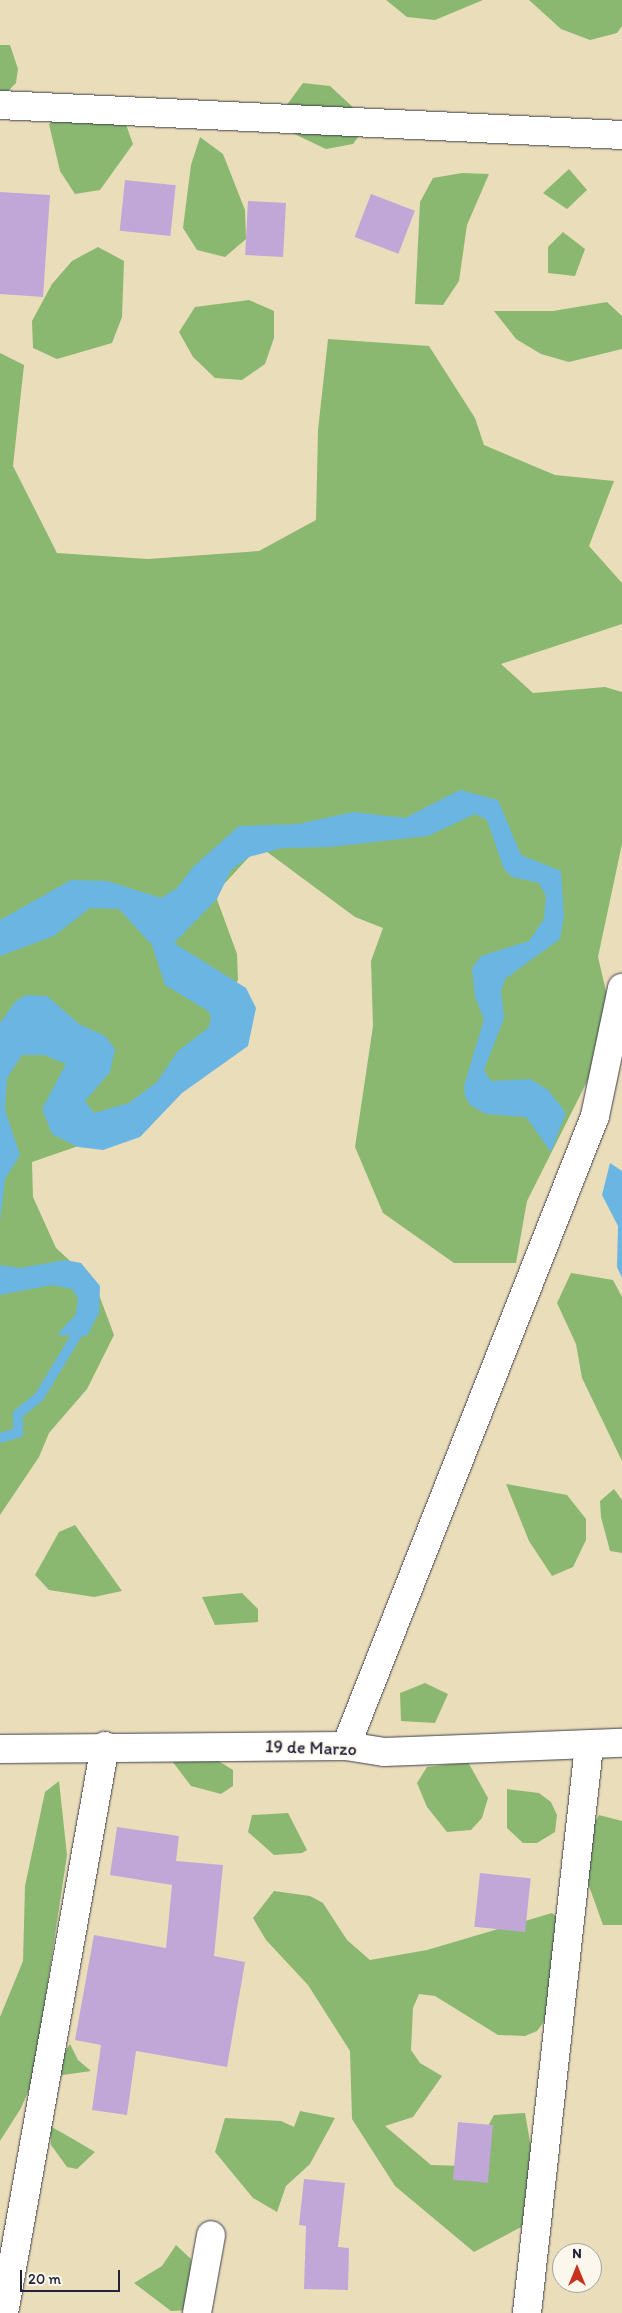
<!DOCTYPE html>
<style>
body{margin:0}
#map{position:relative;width:622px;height:2313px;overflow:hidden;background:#eadeba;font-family:Itim,sans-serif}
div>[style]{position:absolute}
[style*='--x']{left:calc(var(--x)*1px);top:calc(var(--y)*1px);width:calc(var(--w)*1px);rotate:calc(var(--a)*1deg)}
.forest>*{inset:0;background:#8ab871}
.water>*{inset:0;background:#6bb5e3}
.stream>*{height:10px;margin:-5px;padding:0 5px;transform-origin:5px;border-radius:5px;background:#6bb5e3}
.building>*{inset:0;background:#c0a7d8;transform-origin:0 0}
.roads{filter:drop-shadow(0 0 1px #403e4e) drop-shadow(0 0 1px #403e4e)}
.street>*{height:28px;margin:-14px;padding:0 14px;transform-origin:14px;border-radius:14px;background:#fff}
span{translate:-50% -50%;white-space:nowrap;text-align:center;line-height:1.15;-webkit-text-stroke:4px #fbf7ec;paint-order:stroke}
.street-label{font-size:18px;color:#22223b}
.north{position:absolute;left:552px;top:2243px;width:50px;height:50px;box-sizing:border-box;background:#fbf7ec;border:1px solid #a4a2a5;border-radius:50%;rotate:0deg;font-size:14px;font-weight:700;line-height:20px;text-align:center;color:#22223b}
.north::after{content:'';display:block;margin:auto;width:18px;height:22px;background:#c8321e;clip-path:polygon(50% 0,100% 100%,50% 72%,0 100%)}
.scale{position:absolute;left:20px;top:2270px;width:100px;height:22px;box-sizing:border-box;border:2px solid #22223b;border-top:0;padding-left:6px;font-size:15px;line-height:18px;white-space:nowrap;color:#22223b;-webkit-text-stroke:4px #fbf7ec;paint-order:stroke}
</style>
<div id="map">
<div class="forest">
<i style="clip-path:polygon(386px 0,483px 0,435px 20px,407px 17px)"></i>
<i style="clip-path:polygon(529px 0,622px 0,622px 26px,617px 33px,590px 40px,561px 29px)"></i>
<i style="clip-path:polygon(0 45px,10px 45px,18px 69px,16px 83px,0 99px)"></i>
<i style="clip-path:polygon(303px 83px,330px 86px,369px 122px,353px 144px,326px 149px,290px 132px,286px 106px)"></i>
<i style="clip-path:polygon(72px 107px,124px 119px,133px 144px,100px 190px,75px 194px,60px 171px,49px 124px)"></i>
<i style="clip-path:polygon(200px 137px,223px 154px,245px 210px,246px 239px,225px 257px,197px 250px,183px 228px,191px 165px)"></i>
<i style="clip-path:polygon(569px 169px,587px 190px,567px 209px,543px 193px)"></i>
<i style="clip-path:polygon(462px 173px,489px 174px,467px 225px,459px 281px,443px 305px,415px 304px,420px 202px,433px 178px)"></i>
<i style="clip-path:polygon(563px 232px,585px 249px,575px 276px,548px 273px,548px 247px)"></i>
<i style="clip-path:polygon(98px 247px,124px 261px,122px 317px,112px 343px,57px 359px,33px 348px,32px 321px,52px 284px,72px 261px)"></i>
<i style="clip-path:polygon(249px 300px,274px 311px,274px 338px,265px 364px,242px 380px,215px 378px,193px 357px,179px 332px,195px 307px)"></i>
<i style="clip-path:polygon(607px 302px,622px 316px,622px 349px,569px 362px,541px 354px,516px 339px,494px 311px,553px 311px)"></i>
<i style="clip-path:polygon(328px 339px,429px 346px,475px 418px,484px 445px,555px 475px,614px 481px,589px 546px,622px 583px,622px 624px,501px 664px,533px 693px,605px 687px,622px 692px,622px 844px,598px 957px,610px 1008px,610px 1036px,527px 1201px,516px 1263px,454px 1263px,383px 1213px,355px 1147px,373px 1026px,371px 961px,383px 928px,355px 917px,259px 846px,215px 894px,237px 954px,238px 980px,168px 1103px,87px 1143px,32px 1162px,33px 1197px,56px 1248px,95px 1284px,114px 1335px,87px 1389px,49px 1433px,39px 1457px,0 1515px,0 353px,24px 365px,13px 466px,57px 553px,148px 559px,259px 551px,316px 520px,318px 430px)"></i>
<i style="clip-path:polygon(571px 1273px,613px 1280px,622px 1297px,622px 1461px,582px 1378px,576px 1344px,557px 1303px)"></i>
<i style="clip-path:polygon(506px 1484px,567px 1495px,586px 1519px,586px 1540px,573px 1567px,552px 1576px,529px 1541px)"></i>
<i style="clip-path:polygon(614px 1489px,622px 1500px,622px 1553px,610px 1551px,601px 1517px,600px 1501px)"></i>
<i style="clip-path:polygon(75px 1525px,122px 1591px,94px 1597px,49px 1590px,35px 1575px,59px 1532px)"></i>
<i style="clip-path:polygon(242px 1593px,258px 1609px,258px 1622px,215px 1625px,202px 1597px)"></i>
<i style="clip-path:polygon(425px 1683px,448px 1694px,435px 1723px,401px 1721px,400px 1693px)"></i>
<i style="clip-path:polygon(192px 1745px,233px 1770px,233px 1786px,221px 1794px,191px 1786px,172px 1761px)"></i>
<i style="clip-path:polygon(468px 1762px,488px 1798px,482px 1818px,471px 1830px,447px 1832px,427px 1807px,417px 1783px,427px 1767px)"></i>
<i style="clip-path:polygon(59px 1781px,67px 1855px,40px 2035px,43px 2058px,21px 2108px,0 2141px,0 2017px,23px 1961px,25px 1886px,45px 1792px)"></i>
<i style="clip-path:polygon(507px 1789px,539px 1793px,551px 1802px,557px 1815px,555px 1832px,537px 1843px,523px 1843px,507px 1828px)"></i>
<i style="clip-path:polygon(288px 1813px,307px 1850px,302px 1853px,274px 1855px,248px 1832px,252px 1815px)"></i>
<i style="clip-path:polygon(599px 1815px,622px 1821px,622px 1925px,603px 1925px,589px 1886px,583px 1842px)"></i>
<i style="clip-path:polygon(274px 1891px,310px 1896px,323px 1903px,347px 1940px,370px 1960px,427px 1950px,552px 1913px,559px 1919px,546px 2019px,537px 2031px,525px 2036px,498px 2035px,435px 1996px,419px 1994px,413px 2008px,411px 2050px,420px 2063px,442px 2076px,413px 2117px,385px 2126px,431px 2165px,466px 2166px,494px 2115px,525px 2113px,541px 2205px,538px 2218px,474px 2252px,395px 2186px,352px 2119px,350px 2051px,308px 1985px,266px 1940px,253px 1918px)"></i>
<i style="clip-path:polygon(70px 2044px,78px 2060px,91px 2071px,49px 2077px)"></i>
<i style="clip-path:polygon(300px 2111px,335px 2118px,310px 2164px,286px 2186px,277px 2212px,253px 2198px,215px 2152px,225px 2118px,281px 2121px,294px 2127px)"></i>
<i style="clip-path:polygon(50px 2126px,73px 2139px,95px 2152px,77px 2169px,67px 2167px,51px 2145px)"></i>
<i style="clip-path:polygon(176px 2245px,191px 2259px,189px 2310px,171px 2311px,134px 2283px,162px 2266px)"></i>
</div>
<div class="water">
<i style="clip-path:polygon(460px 790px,498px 800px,521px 855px,561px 871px,564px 916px,560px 939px,505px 979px,501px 991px,504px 1018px,484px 1070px,491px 1081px,530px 1079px,548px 1090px,566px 1113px,551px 1152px,526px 1117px,486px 1114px,470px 1105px,465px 1096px,464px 1086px,484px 1019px,475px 997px,472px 968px,481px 956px,529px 941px,544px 919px,546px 896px,539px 883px,512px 877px,504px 869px,487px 820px,475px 814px,428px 836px,329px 847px,282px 848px,249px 857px,231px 870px,217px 899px,174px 943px,246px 988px,256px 1008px,248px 1046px,182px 1093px,140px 1137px,103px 1150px,78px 1147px,52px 1134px,42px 1109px,66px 1064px,44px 1055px,22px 1055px,7px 1078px,5px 1110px,20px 1155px,5px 1179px,0 1222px,0 1023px,16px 1001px,26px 995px,47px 996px,79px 1024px,105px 1036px,115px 1049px,110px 1072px,85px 1101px,94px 1113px,129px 1103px,157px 1082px,177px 1052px,209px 1027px,211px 1017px,208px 1011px,165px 985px,152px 945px,119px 909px,90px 908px,54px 936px,0 956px,0 920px,71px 880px,107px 881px,161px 898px,177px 888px,193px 867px,239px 826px,298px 824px,353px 812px,405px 818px)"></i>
<i style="clip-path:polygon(610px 1163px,622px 1171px,622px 1278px,617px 1267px,618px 1226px,602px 1195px)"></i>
<i style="clip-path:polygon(65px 1260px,81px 1263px,100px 1286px,99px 1313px,87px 1336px,57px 1335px,76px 1314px,78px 1299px,72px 1289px,52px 1285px,0 1295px,0 1265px,20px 1268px)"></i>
</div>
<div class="stream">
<i style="--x:0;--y:1438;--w:19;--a:-16"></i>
<i style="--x:18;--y:1433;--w:19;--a:-90"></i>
<i style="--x:18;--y:1414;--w:27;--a:-39"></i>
<i style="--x:39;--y:1397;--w:87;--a:-58.7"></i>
</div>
<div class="building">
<i style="left:125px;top:180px;width:51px;height:51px;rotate:6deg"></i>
<i style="clip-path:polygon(0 192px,50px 195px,43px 297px,0 294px)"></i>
<i style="left:371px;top:194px;width:47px;height:46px;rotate:21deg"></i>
<i style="left:248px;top:201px;width:38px;height:54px;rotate:3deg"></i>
<i style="clip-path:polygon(117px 1827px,179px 1836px,176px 1861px,223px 1865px,214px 1956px,245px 1962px,227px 2067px,136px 2051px,127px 2115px,92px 2110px,101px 2045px,75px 2040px,94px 1935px,166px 1948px,172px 1885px,110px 1875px)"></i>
<i style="left:480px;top:1873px;width:51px;height:54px;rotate:6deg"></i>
<i style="left:458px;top:2122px;width:35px;height:58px;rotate:5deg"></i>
<i style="clip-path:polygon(304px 2179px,345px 2183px,338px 2247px,349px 2248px,348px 2290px,304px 2289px,306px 2226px,299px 2225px)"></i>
</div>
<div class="roads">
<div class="street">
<i style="--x:0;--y:105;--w:623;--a:2.76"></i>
<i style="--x:346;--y:1746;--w:677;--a:-68.43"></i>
<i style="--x:595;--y:1116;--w:131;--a:-78.1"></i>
<i style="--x:0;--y:1749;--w:346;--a:-0.5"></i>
<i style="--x:346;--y:1746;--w:38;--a:9"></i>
<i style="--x:384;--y:1752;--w:238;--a:-2.2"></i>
<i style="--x:4;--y:2313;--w:576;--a:-79.9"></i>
<i style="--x:197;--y:2313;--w:79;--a:-79.8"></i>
<i style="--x:527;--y:2313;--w:570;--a:-83.76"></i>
</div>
</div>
<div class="street-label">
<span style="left:311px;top:1748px;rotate:2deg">19 de Marzo</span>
</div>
<div class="north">N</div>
<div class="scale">20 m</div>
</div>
